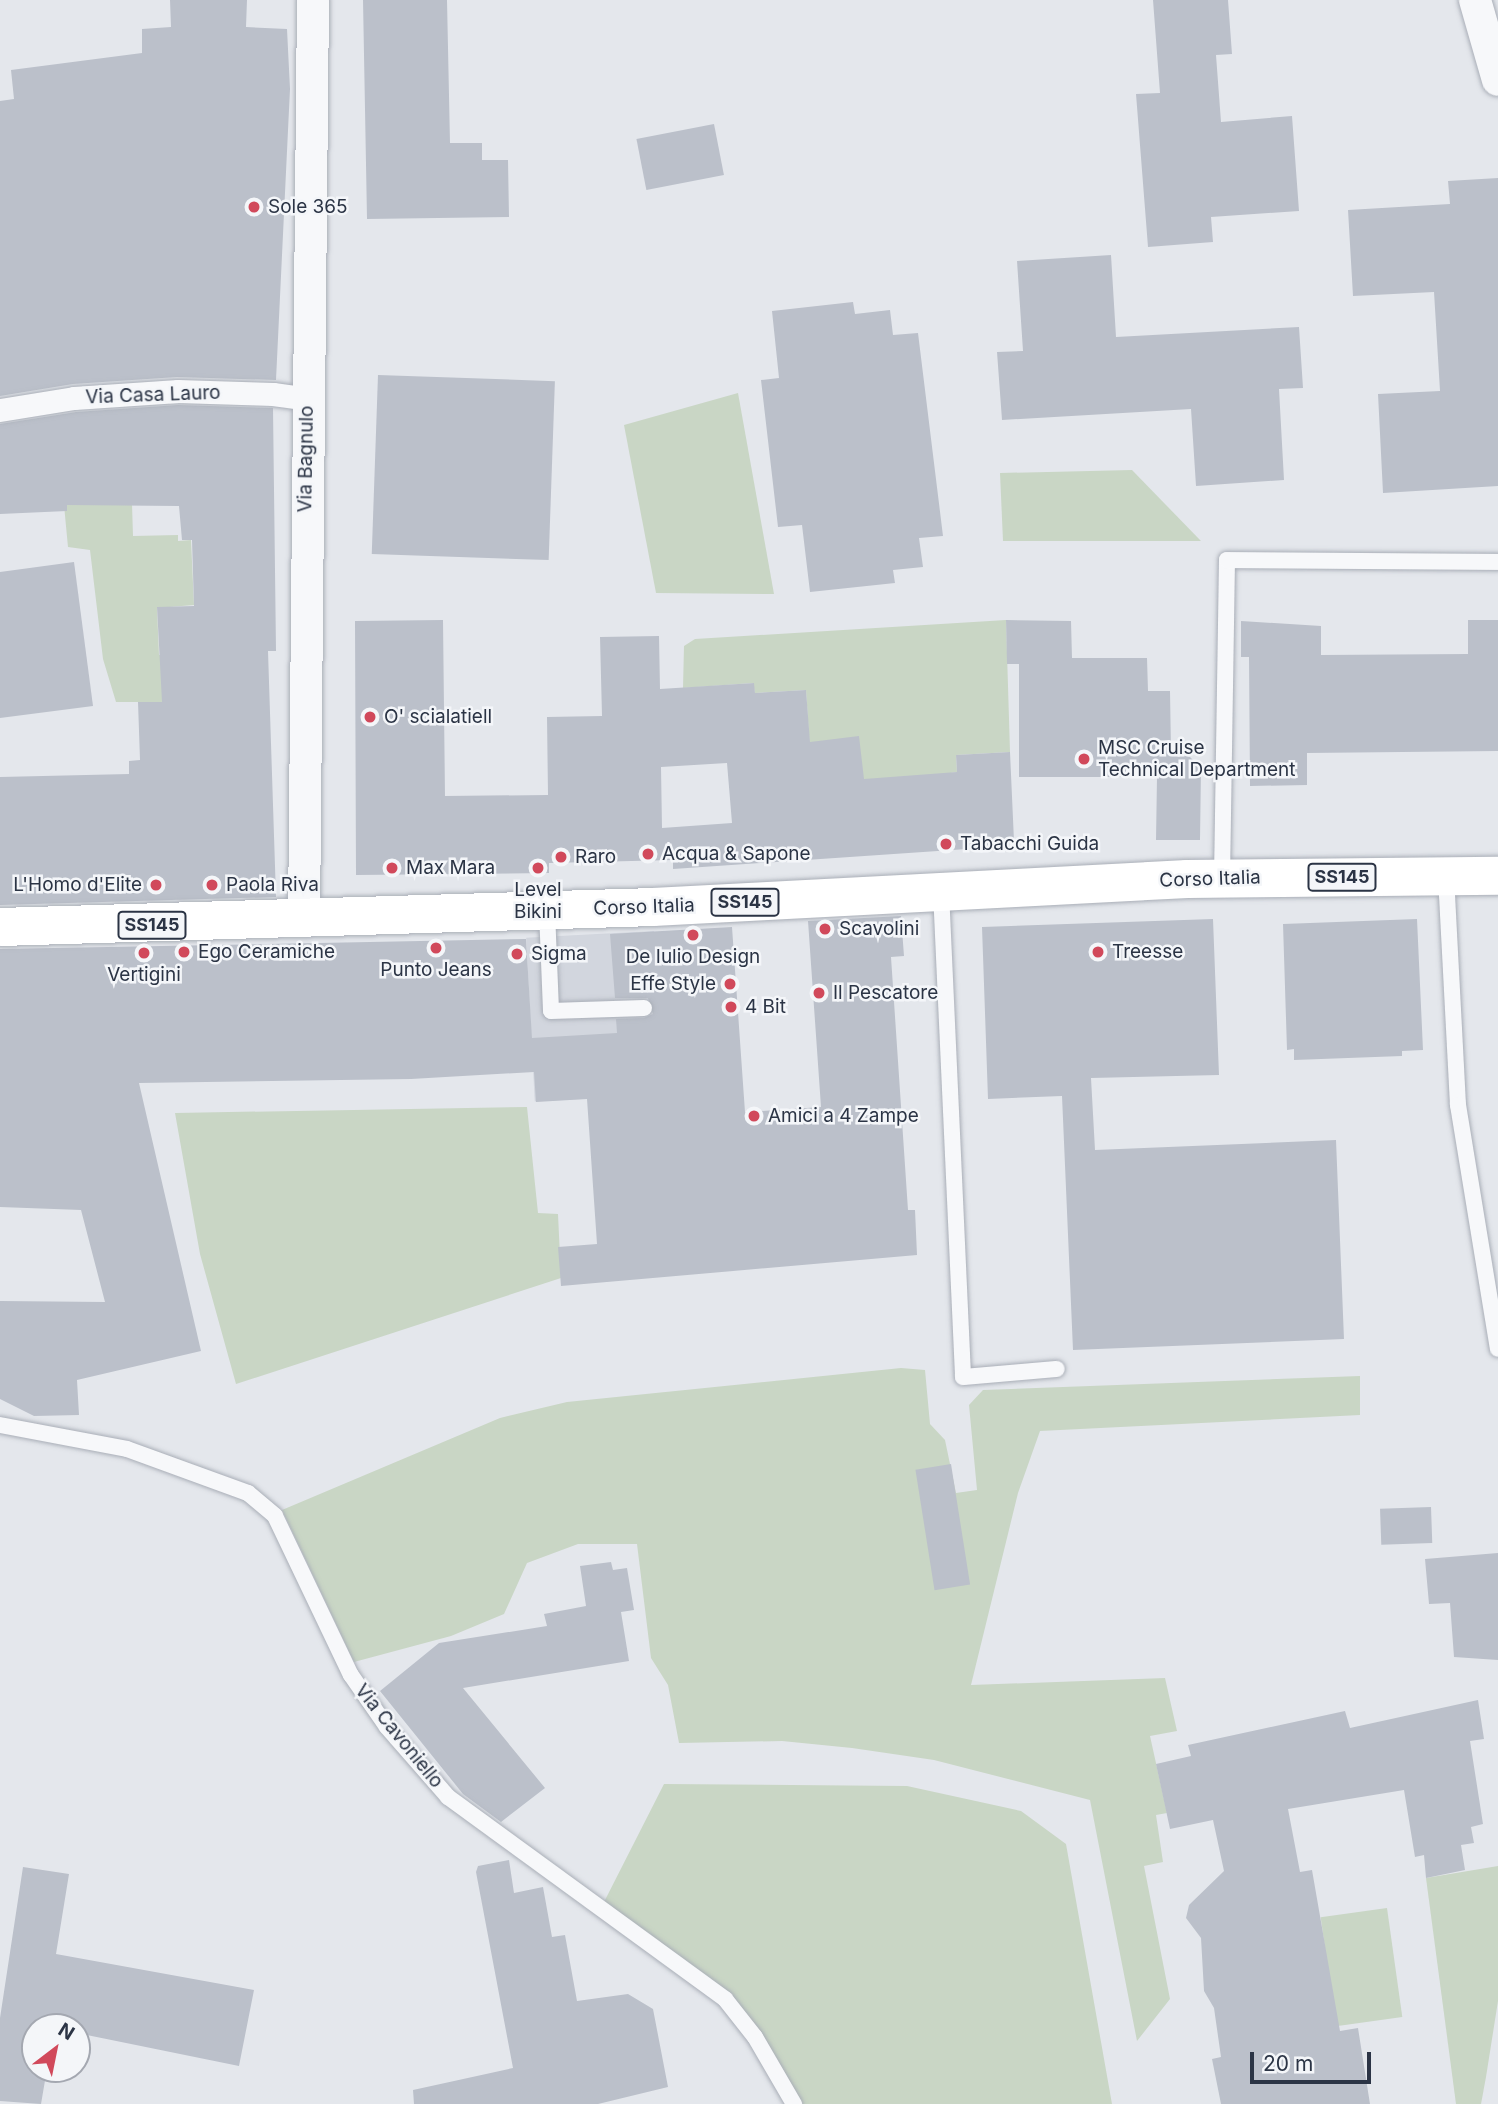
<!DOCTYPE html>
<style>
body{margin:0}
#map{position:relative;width:1498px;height:2104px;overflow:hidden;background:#e4e7ec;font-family:Inter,sans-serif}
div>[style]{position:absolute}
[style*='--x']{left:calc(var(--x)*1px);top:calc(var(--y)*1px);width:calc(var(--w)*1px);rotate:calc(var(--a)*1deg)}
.built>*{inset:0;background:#d2d6de;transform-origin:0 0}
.green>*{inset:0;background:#c9d6c5;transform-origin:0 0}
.building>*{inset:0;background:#bbc0ca;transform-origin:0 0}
.roads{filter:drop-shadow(0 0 2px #a9aeb7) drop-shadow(0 0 2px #a9aeb7)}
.service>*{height:16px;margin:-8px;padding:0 8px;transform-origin:8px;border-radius:8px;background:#f7f8fa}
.pedestrian>*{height:23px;margin:-11.5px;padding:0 11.5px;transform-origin:11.5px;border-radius:11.5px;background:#f7f8fa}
.minor>*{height:32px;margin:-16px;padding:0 16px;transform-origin:16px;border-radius:16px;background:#f7f8fa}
.primary>*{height:38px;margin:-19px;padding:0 19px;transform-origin:19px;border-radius:19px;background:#fff}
.dots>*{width:19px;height:19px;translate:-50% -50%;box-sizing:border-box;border:4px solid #f4f6f9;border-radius:50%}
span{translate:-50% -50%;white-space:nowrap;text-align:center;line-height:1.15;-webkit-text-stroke:5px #f4f6f9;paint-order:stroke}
.shield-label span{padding:2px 5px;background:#f4f6f9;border:2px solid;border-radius:5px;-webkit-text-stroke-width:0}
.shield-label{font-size:18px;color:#2b3445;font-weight:700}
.poi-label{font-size:19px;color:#2b3445}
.left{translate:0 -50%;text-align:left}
.right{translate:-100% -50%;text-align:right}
.street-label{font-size:19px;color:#2b3445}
.north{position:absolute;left:21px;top:2013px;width:70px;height:70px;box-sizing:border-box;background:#f4f6f9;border:2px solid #a4a8b1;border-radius:50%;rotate:32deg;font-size:19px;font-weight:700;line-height:28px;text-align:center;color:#2b3445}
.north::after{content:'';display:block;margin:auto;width:24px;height:32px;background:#d1495b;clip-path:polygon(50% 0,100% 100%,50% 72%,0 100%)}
.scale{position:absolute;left:1250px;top:2052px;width:121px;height:32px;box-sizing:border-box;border:4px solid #2b3445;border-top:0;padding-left:9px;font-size:21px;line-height:24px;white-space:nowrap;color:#2b3445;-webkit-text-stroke:5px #f4f6f9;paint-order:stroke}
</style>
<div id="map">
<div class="built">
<i style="left:654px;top:931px;width:164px;height:128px;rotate:87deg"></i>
</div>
<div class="green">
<i style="clip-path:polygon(738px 393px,774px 594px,656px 593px,624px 425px)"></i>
<i style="clip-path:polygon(1132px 470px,1201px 541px,1003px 541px,1000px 473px)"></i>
<i style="clip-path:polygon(132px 504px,133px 536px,178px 535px,178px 541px,191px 540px,194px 605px,157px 608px,159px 655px,184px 654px,185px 702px,116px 702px,103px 659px,90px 550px,68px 547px,64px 505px)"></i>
<i style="clip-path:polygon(1006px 620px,1010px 752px,956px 755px,957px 772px,813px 794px,806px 690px,755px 693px,753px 683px,683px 688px,684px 646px,695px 639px)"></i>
<i style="clip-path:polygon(527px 1107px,538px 1213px,558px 1214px,561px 1278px,236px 1384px,200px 1254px,175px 1113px)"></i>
<i style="clip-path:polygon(901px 1368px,925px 1370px,930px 1424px,945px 1440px,956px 1493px,977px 1490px,969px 1405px,983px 1390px,1360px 1376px,1360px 1415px,1040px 1431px,1018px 1493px,971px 1685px,1165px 1678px,1177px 1731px,1150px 1736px,1167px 1813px,1156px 1815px,1163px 1862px,1144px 1866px,1170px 1999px,1137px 2041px,1090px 1800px,934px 1760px,852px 1748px,782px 1741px,679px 1743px,668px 1685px,651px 1658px,637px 1544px,578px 1544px,527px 1563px,504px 1614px,451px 1636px,354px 1662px,282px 1510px,500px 1418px,567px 1402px)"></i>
<i style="clip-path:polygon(664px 1784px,907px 1786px,1021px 1811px,1066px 1844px,1112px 2104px,803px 2104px,761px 2033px,730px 1993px,603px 1904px)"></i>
<i style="clip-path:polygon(1498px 1866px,1498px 2001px,1486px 2077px,1481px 2104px,1456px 2104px,1426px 1878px)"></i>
<i style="left:1387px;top:1908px;width:110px;height:67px;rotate:82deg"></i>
</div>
<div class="building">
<i style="clip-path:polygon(170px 0,247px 0,246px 27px,287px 29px,290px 89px,276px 380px,177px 377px,73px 384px,0 396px,0 101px,14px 99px,11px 70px,142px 53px,142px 29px,171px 27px)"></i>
<i style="clip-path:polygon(363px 0,447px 0,450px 143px,482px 143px,482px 160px,508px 160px,509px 217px,367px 219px)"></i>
<i style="clip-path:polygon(1153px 0,1228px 0,1232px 54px,1216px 55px,1221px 122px,1292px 116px,1299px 211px,1211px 217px,1213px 242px,1148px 247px,1136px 94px,1160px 93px)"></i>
<i style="left:714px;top:124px;width:52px;height:79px;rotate:79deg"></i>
<i style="clip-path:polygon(1498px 178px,1498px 486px,1383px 493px,1378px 394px,1440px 391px,1434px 292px,1353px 296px,1348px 210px,1450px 204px,1448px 181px)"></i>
<i style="clip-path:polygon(1111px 255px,1116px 337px,1299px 327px,1303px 388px,1279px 389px,1284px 480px,1196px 486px,1191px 409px,1002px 420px,997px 352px,1023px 351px,1017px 261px)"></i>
<i style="clip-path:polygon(853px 302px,855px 314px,890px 310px,893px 335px,918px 333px,943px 536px,919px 538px,923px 567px,893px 570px,895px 583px,810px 592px,802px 525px,778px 527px,761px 380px,779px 378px,772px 311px)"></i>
<i style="left:378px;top:375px;width:177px;height:179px;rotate:2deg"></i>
<i style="clip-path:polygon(178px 405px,273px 408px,276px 651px,268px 651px,276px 897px,0 905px,0 777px,129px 774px,129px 761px,140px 760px,138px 702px,162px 702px,157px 607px,194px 606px,192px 540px,182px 540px,179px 506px,67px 505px,67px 511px,0 514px,0 424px,76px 412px)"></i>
<i style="clip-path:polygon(74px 562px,93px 706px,0 718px,0 572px)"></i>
<i style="clip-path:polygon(evenodd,443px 620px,445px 796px,548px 795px,547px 717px,602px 716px,600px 637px,659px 636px,660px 689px,754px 683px,755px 693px,806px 690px,810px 742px,859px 736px,864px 779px,957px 772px,956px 755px,1010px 752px,1014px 841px,967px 849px,673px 869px,673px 860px,549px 863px,549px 873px,356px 875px,355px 621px,443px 620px,727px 763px,732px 823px,662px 828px,661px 767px,727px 763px)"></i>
<i style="clip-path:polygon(1006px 620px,1071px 621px,1072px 658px,1147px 658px,1148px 691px,1170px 691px,1171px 752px,1190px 757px,1201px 768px,1200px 840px,1156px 840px,1157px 777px,1019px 777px,1019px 664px,1007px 664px)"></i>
<i style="clip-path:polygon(1468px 620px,1498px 620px,1498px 751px,1307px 753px,1307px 785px,1250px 786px,1249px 657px,1241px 657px,1241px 621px,1321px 626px,1321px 655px,1468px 654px)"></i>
<i style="clip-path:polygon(901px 916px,904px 956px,891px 957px,908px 1210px,915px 1210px,917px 1255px,561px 1286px,558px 1247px,597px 1244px,587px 1099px,536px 1102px,534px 1072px,411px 1079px,139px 1083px,201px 1351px,77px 1380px,79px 1415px,34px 1416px,0 1399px,0 1301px,105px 1302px,81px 1210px,0 1207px,0 949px,526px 939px,532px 1038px,617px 1033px,616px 1019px,644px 1018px,653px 1014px,648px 998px,615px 998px,610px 934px,732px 927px,745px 1112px,821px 1107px,808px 921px)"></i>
<i style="clip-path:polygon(1213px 919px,1219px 1075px,1091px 1078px,1095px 1150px,1336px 1140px,1344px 1339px,1073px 1350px,1062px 1096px,988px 1099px,982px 927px)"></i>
<i style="clip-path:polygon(1417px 919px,1423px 1050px,1402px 1051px,1402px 1056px,1294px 1060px,1294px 1049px,1287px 1050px,1283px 924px)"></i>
<i style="left:951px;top:1464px;width:122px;height:36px;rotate:81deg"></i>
<i style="left:1431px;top:1507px;width:36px;height:51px;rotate:88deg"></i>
<i style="clip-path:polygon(1498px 1553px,1498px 1660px,1454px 1657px,1450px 1603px,1429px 1604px,1425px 1559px)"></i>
<i style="clip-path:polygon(611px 1562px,613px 1570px,627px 1568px,634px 1610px,621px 1612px,629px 1661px,463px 1688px,545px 1788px,501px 1822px,463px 1794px,380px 1691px,439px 1643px,547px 1626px,544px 1614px,586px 1606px,580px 1566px)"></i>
<i style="clip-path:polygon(1478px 1700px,1484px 1739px,1470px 1741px,1483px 1824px,1471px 1827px,1474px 1843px,1461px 1845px,1465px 1870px,1426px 1878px,1424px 1855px,1415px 1857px,1404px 1790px,1288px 1809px,1300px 1872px,1312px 1870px,1340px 2031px,1358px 2028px,1370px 2104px,1221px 2104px,1212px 2059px,1221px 2057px,1214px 2008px,1204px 1991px,1201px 1938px,1186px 1918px,1189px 1905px,1224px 1871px,1213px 1820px,1170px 1829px,1156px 1764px,1191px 1756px,1188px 1745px,1345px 1711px,1350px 1728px)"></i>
<i style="clip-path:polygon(509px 1860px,514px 1893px,543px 1887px,552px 1937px,565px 1935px,577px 2001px,628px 1994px,653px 2009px,668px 2087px,598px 2104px,414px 2104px,413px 2090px,513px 2068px,476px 1872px,478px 1866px)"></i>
<i style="clip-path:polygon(23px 1867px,69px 1874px,56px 1954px,254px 1990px,239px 2066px,77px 2033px,77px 2027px,35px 2027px,35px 2069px,47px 2069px,41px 2104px,0 2101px,0 2018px)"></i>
</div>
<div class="roads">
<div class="service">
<i style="--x:1446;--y:876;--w:229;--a:87"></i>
<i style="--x:1458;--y:1105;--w:247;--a:80.7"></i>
<i style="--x:1222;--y:878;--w:318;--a:-89.1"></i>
<i style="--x:1227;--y:560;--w:271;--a:0.4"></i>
<i style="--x:941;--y:891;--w:486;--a:87.4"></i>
<i style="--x:963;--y:1377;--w:94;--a:-4.9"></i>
<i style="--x:547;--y:911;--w:100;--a:87.7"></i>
<i style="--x:551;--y:1011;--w:93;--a:-1.8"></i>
<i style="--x:0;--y:1425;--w:129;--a:10.7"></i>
<i style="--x:127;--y:1449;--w:129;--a:20"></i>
<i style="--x:248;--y:1493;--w:35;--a:40"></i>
<i style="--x:275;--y:1516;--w:176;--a:64.5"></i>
<i style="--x:351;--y:1675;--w:63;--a:55.3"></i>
<i style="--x:387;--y:1727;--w:93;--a:48.9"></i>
<i style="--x:448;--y:1797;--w:343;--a:36.1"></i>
<i style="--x:725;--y:1999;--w:48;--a:51.7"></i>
<i style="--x:755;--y:2037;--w:78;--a:59.8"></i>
</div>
<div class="pedestrian">
<i style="--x:0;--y:410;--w:75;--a:-9.2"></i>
<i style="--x:74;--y:398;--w:104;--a:-3.9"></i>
<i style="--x:178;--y:391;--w:95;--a:1.8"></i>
<i style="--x:273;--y:394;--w:34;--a:8"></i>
</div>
<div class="minor">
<i style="--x:1475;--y:0;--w:83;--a:74"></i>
<i style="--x:304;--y:919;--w:919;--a:-89.44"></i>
</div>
<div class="primary">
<i style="--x:0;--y:927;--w:653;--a:-1.75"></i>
<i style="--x:653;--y:907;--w:535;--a:-3"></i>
<i style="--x:1187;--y:879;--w:311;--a:-0.6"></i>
</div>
</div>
<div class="dots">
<i style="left:254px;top:207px;background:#d1495b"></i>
<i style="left:370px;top:717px;background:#d1495b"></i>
<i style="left:1084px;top:759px;background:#d1495b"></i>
<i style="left:946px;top:844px;background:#d1495b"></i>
<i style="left:648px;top:854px;background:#d1495b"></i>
<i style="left:561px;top:857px;background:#d1495b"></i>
<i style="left:392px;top:868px;background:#d1495b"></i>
<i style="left:538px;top:868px;background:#d1495b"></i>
<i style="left:156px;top:885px;background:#d1495b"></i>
<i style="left:212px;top:885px;background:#d1495b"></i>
<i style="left:825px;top:929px;background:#d1495b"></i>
<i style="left:693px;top:935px;background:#d1495b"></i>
<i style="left:436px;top:948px;background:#d1495b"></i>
<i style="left:184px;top:952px;background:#d1495b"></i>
<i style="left:1098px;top:952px;background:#d1495b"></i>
<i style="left:144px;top:953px;background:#d1495b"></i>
<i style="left:517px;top:954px;background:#d1495b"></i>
<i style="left:730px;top:984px;background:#d1495b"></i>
<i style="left:819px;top:993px;background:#d1495b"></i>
<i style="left:731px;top:1007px;background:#d1495b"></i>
<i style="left:754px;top:1116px;background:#d1495b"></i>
</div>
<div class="shield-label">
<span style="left:1342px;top:877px">SS145</span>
<span style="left:745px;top:902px">SS145</span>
<span style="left:152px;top:925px">SS145</span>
</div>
<div class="poi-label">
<span class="left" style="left:268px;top:207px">Sole 365</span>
<span class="left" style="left:384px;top:717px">O' scialatiell</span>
<span class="left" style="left:1098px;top:759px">MSC Cruise<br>Technical Department</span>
<span class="left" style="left:960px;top:844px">Tabacchi Guida</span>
<span class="left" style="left:662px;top:854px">Acqua &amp; Sapone</span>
<span class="left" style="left:575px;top:857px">Raro</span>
<span class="left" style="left:406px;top:868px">Max Mara</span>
<span class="right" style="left:142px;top:885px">L'Homo d'Elite</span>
<span class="left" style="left:226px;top:885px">Paola Riva</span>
<span style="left:538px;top:901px">Level<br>Bikini</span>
<span class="left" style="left:839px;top:929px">Scavolini</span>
<span class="left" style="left:198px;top:952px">Ego Ceramiche</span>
<span class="left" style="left:1112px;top:952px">Treesse</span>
<span class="left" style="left:531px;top:954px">Sigma</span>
<span style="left:693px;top:957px">De Iulio Design</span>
<span style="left:436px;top:970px">Punto Jeans</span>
<span style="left:144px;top:975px">Vertigini</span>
<span class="right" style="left:716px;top:984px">Effe Style</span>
<span class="left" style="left:833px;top:993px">Il Pescatore</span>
<span class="left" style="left:745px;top:1007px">4 Bit</span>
<span class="left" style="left:768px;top:1116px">Amici a 4 Zampe</span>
</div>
<div class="street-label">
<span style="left:153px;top:395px;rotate:-2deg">Via Casa Lauro</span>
<span style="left:306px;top:459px;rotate:-89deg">Via Bagnulo</span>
<span style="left:1210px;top:879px;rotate:-2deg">Corso Italia</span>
<span style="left:644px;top:907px;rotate:-2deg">Corso Italia</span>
<span style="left:399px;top:1736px;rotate:51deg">Via Cavoniello</span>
</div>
<div class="north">N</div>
<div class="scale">20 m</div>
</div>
